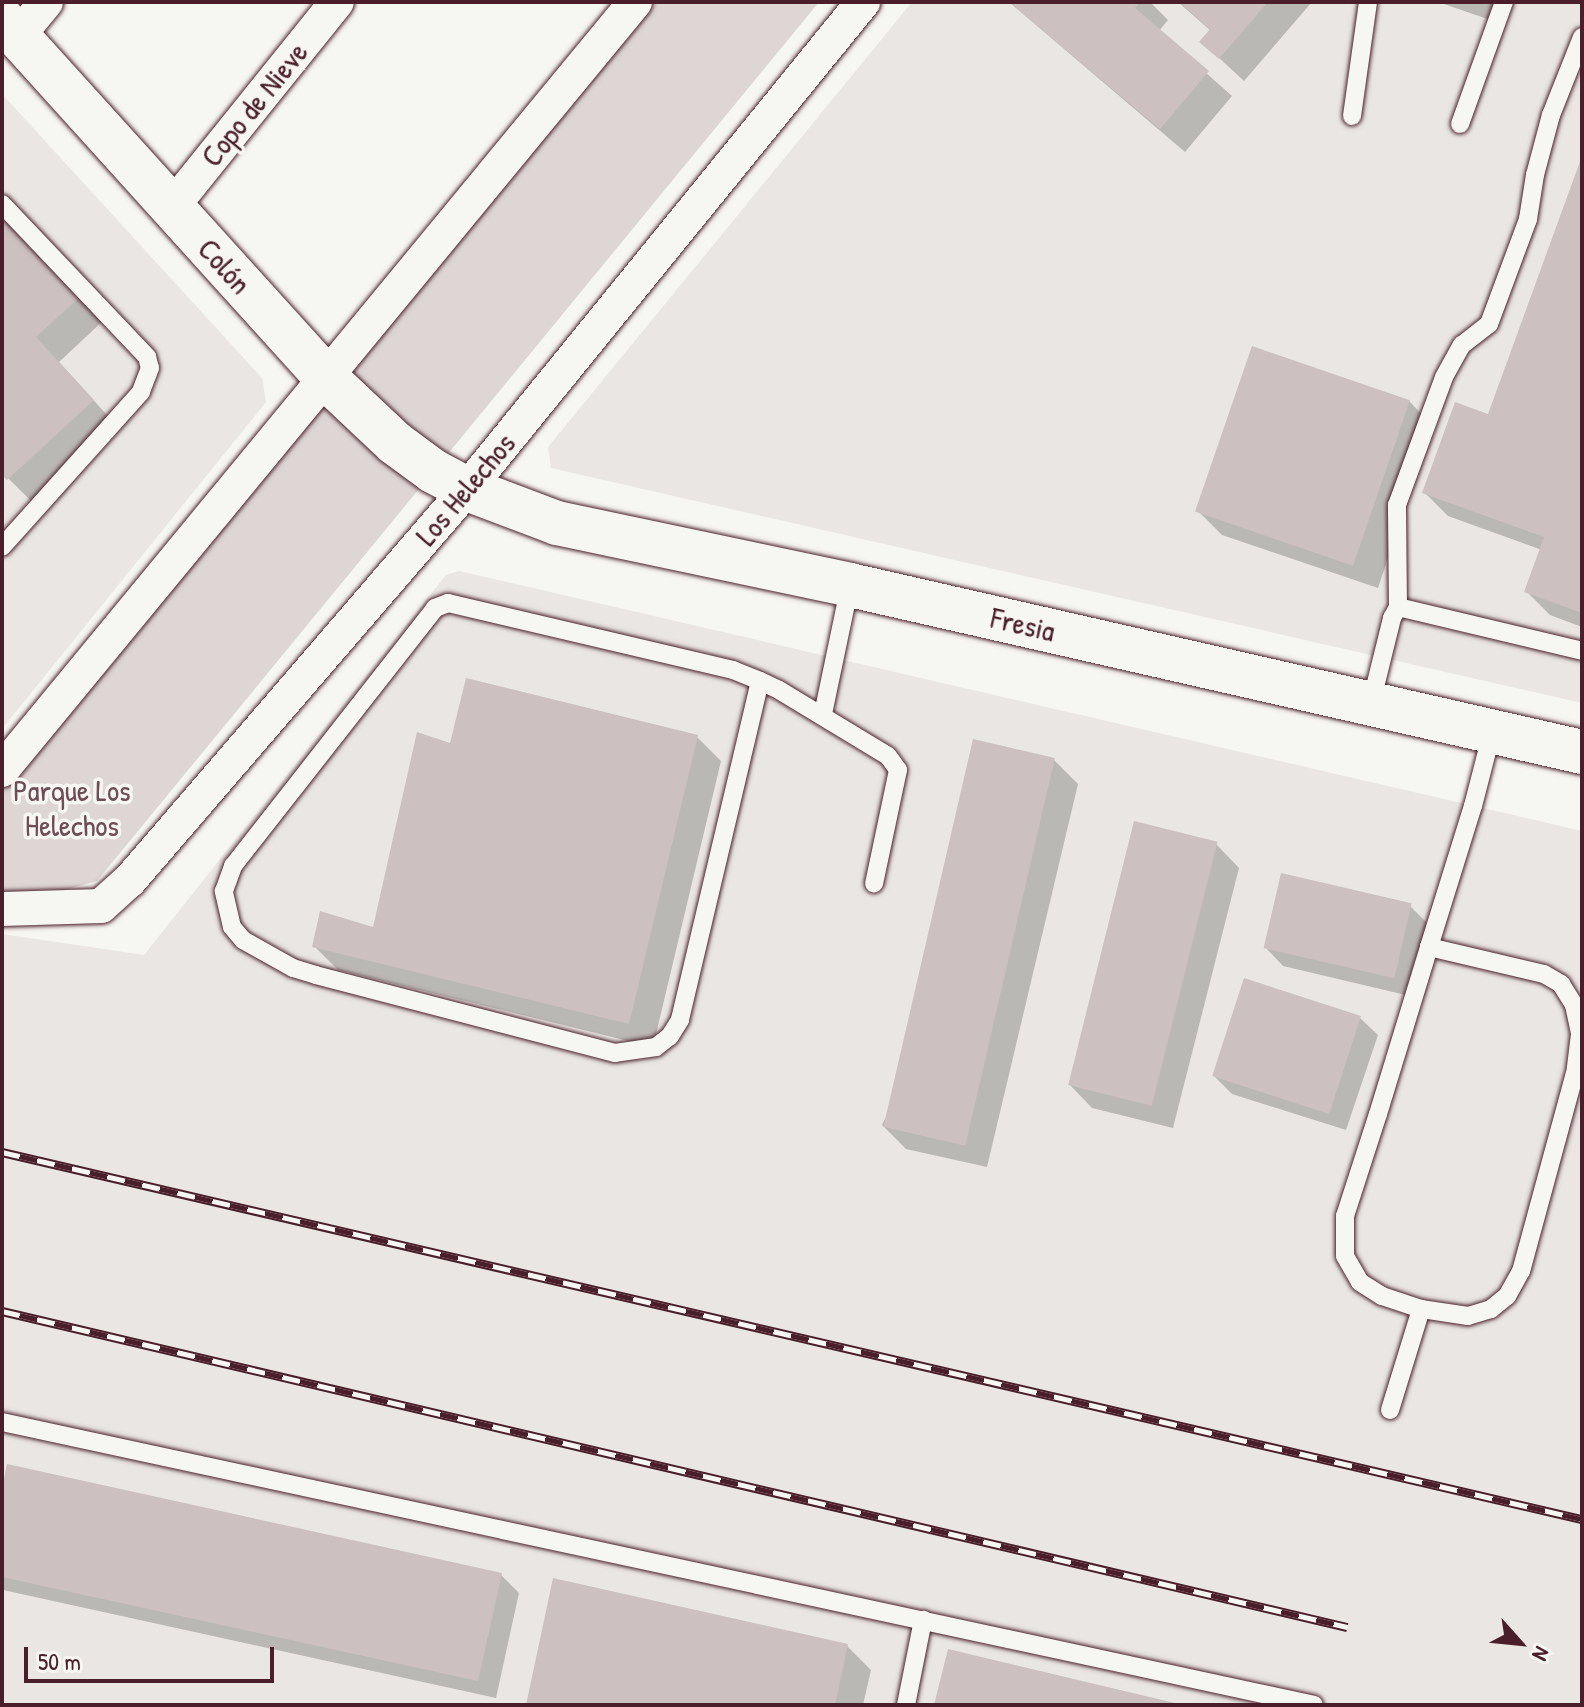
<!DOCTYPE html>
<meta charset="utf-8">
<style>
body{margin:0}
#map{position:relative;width:1584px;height:1707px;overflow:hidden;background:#f6f6f2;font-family:"Patrick Hand",sans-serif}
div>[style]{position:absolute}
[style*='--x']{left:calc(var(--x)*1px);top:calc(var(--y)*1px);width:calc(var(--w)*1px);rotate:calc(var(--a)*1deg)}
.built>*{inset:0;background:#e9e6e3}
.green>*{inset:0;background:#ddd6d5}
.shadow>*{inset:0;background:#0003}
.building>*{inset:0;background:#ccc1c0;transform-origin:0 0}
.roads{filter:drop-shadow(0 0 2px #4a1f2b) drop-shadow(0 0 2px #4a1f2b)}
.service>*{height:18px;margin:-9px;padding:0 9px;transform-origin:9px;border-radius:9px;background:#f6f6f2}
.minor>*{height:34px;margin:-17px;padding:0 17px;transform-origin:17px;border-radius:17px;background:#f6f6f2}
.tertiary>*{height:44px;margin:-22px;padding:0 22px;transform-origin:22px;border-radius:22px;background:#f6f6f2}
.rail>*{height:9px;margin-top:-4.5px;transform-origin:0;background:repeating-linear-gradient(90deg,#f6f6f2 0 18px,#4a1f2b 0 36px);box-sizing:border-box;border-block:2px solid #4a1f2b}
span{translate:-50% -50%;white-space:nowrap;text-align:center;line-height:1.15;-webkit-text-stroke:7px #f6f6f2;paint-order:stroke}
.street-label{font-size:30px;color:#4a1f2b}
.park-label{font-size:30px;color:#6f4d56}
.frame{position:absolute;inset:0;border:4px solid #4a1f2b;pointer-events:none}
.north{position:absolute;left:1480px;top:1603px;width:80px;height:80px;-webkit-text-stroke:6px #f6f6f2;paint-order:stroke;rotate:117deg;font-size:22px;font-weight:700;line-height:32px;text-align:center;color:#4a1f2b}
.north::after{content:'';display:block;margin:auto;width:28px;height:36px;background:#4a1f2b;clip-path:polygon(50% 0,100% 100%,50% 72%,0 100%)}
.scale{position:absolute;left:24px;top:1647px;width:250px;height:36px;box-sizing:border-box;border:4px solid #4a1f2b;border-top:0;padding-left:10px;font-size:24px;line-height:28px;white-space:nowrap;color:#4a1f2b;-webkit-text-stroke:6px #f6f6f2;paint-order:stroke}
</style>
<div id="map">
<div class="built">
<i style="clip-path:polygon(912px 2px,1582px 2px,1582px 703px,551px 468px,548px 447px)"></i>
<i style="clip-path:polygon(2px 94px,262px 378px,266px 402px,2px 729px)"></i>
<i style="clip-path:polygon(459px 571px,1582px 831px,1582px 1705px,2px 1705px,2px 934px,144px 955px,446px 575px)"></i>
</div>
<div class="green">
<i style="clip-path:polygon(656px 2px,819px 2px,97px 881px,19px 902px,2px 892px,2px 790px)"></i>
</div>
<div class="shadow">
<i style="clip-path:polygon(1009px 2px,1150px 2px,1168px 20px,1159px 31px,1232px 96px,1185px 152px)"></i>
<i style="clip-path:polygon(1178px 2px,1312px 2px,1244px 81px,1202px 42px,1211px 31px)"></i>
<i style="clip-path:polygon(1438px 2px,1513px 2px,1505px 25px)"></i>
<i style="clip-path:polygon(1582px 161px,1582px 627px,1550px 615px,1526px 591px,1542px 550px,1448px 516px,1424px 492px,1489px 416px)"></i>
<i style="clip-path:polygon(2px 210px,103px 321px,59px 362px,116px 425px,32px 502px,2px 472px)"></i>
<i style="clip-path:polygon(1409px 401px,1432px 425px,1378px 588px,1222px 535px,1198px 511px)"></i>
<i style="clip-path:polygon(697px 737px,721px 761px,653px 1047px,338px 970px,314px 946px,374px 929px)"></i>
<i style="clip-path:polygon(1054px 760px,1078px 784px,987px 1167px,906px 1149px,882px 1125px)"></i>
<i style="clip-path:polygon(1216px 844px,1239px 868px,1173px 1128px,1092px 1108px,1069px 1084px)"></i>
<i style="clip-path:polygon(1410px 906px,1428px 924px,1410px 996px,1283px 966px,1265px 947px)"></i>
<i style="clip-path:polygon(1359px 1017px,1378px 1035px,1346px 1130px,1232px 1094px,1214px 1076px)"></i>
<i style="clip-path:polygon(2px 1497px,501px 1575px,519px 1593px,496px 1698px,3px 1590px)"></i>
<i style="clip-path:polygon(847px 1646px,871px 1670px,863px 1705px,528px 1705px)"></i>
</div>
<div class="building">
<i style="clip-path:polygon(1009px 2px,1140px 2px,1135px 8px,1209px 71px,1160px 129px)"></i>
<i style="clip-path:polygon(1179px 2px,1268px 2px,1219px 59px,1199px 42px,1210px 29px)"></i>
<i style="clip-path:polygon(1582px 156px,1582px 613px,1524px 592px,1544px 537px,1422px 493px,1455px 402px,1488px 414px)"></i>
<i style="clip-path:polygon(2px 210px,81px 296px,36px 337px,94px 400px,7px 480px,2px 475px)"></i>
<i style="left:1252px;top:346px;width:167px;height:175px;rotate:19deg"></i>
<i style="clip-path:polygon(466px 678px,698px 735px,629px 1024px,312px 947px,320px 911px,373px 927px,417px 732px,450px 743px)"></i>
<i style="left:973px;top:739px;width:84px;height:398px;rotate:13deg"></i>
<i style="left:1134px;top:821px;width:86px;height:272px;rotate:14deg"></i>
<i style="left:1281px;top:873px;width:134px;height:77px;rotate:13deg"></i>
<i style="left:1244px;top:978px;width:123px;height:103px;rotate:18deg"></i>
<i style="clip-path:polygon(7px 1464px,502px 1573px,478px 1681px,2px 1577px,2px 1488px)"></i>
<i style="clip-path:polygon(553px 1578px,848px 1644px,835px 1705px,526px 1705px)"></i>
<i style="clip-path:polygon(948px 1649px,1179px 1704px,1179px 1705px,934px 1705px)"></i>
</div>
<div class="roads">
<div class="service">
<i style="--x:1352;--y:116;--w:115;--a:-82"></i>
<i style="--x:1460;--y:124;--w:130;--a:-70.2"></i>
<i style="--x:2;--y:204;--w:211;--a:46.5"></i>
<i style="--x:147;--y:357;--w:11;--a:75"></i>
<i style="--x:150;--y:368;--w:26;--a:111"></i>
<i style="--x:141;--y:392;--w:208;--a:131.9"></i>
<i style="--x:1398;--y:607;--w:102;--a:-90.6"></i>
<i style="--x:1397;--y:505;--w:136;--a:-69.8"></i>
<i style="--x:1444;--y:377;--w:37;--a:-61"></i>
<i style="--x:1462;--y:345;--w:34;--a:-38"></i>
<i style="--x:1489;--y:324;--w:112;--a:-69.6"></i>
<i style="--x:1528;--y:219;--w:45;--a:-81"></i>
<i style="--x:1535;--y:175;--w:62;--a:-75.1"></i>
<i style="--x:1551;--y:115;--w:84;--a:-68.3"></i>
<i style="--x:760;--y:681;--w:348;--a:103.3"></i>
<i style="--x:680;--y:1020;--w:19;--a:122"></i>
<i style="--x:670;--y:1036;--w:18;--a:142"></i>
<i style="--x:656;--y:1047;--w:41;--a:171.7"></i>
<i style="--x:615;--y:1053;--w:309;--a:-165.4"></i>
<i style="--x:316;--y:975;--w:24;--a:-163"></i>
<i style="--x:293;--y:968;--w:57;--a:-150.8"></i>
<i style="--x:243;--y:940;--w:17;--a:-130"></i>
<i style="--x:232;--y:927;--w:37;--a:-103"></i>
<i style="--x:224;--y:891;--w:27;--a:-70"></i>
<i style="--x:233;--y:866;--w:328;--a:-51.9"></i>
<i style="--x:435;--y:608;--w:14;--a:-21"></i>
<i style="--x:448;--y:603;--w:293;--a:13.2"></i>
<i style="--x:733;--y:670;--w:29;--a:22"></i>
<i style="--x:760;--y:681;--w:21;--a:25"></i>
<i style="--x:779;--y:690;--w:127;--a:31.2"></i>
<i style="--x:888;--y:756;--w:17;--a:54"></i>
<i style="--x:898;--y:770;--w:116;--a:101.9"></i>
<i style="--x:1371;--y:703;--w:88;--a:-76.1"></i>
<i style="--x:1392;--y:618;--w:13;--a:-61"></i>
<i style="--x:1398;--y:607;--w:189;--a:13.4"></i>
<i style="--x:823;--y:714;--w:132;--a:-78.2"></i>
<i style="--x:1429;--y:947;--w:118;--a:13.2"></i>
<i style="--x:1544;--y:974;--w:20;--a:30"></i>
<i style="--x:1561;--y:984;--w:25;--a:58"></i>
<i style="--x:1574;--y:1005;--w:30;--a:78"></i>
<i style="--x:1580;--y:1034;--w:35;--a:97"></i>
<i style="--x:1576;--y:1069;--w:209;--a:105.2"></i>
<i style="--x:1521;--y:1271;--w:29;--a:119"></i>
<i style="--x:1507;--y:1296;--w:21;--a:141"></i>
<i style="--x:1491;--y:1309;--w:24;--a:163"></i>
<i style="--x:1468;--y:1316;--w:48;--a:-171.5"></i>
<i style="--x:1421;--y:1309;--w:41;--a:-161.6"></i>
<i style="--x:1382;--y:1296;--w:26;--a:-148"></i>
<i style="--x:1360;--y:1282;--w:30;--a:-120"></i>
<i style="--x:1345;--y:1256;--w:40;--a:-90"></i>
<i style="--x:1345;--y:1216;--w:107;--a:-72.1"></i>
<i style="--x:1378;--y:1114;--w:175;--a:-73"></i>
<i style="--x:1429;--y:947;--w:148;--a:-72.7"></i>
<i style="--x:1473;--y:806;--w:76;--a:-75.6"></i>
<i style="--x:1390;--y:1410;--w:106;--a:-72.9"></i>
<i style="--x:2;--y:1422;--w:1342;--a:12.17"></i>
<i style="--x:906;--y:1705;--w:87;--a:-78.7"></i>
</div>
<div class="minor">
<i style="--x:18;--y:36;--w:44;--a:-50.5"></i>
<i style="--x:172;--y:207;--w:263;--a:-51.2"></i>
<i style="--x:2;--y:770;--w:995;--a:-50.5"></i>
<i style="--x:2;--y:909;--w:99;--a:-1.7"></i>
<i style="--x:101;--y:906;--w:39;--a:-42"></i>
<i style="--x:130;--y:880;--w:516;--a:-49.24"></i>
<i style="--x:467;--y:489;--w:628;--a:-50.88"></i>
</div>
<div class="tertiary">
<i style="--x:2;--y:19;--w:485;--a:47.9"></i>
<i style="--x:327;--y:379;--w:93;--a:43.3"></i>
<i style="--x:395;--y:443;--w:47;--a:36.4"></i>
<i style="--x:433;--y:471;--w:38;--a:28"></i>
<i style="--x:467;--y:489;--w:96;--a:20.7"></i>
<i style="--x:557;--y:523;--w:299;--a:11.9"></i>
<i style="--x:850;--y:585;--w:751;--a:12.85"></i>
</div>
</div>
<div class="rail">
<i style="--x:2;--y:1152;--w:1622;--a:13.08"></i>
<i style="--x:2;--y:1311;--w:1382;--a:13.22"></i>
</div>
<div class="street-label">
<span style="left:254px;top:104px;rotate:-51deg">Copo de Nieve</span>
<span style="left:225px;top:266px;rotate:48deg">Colón</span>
<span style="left:465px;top:489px;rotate:-50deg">Los Helechos</span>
<span style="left:1023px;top:624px;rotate:13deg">Fresia</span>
</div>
<div class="park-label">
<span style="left:72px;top:807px">Parque Los<br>Helechos</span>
</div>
<div class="frame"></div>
<div class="north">N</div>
<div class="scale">50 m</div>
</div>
